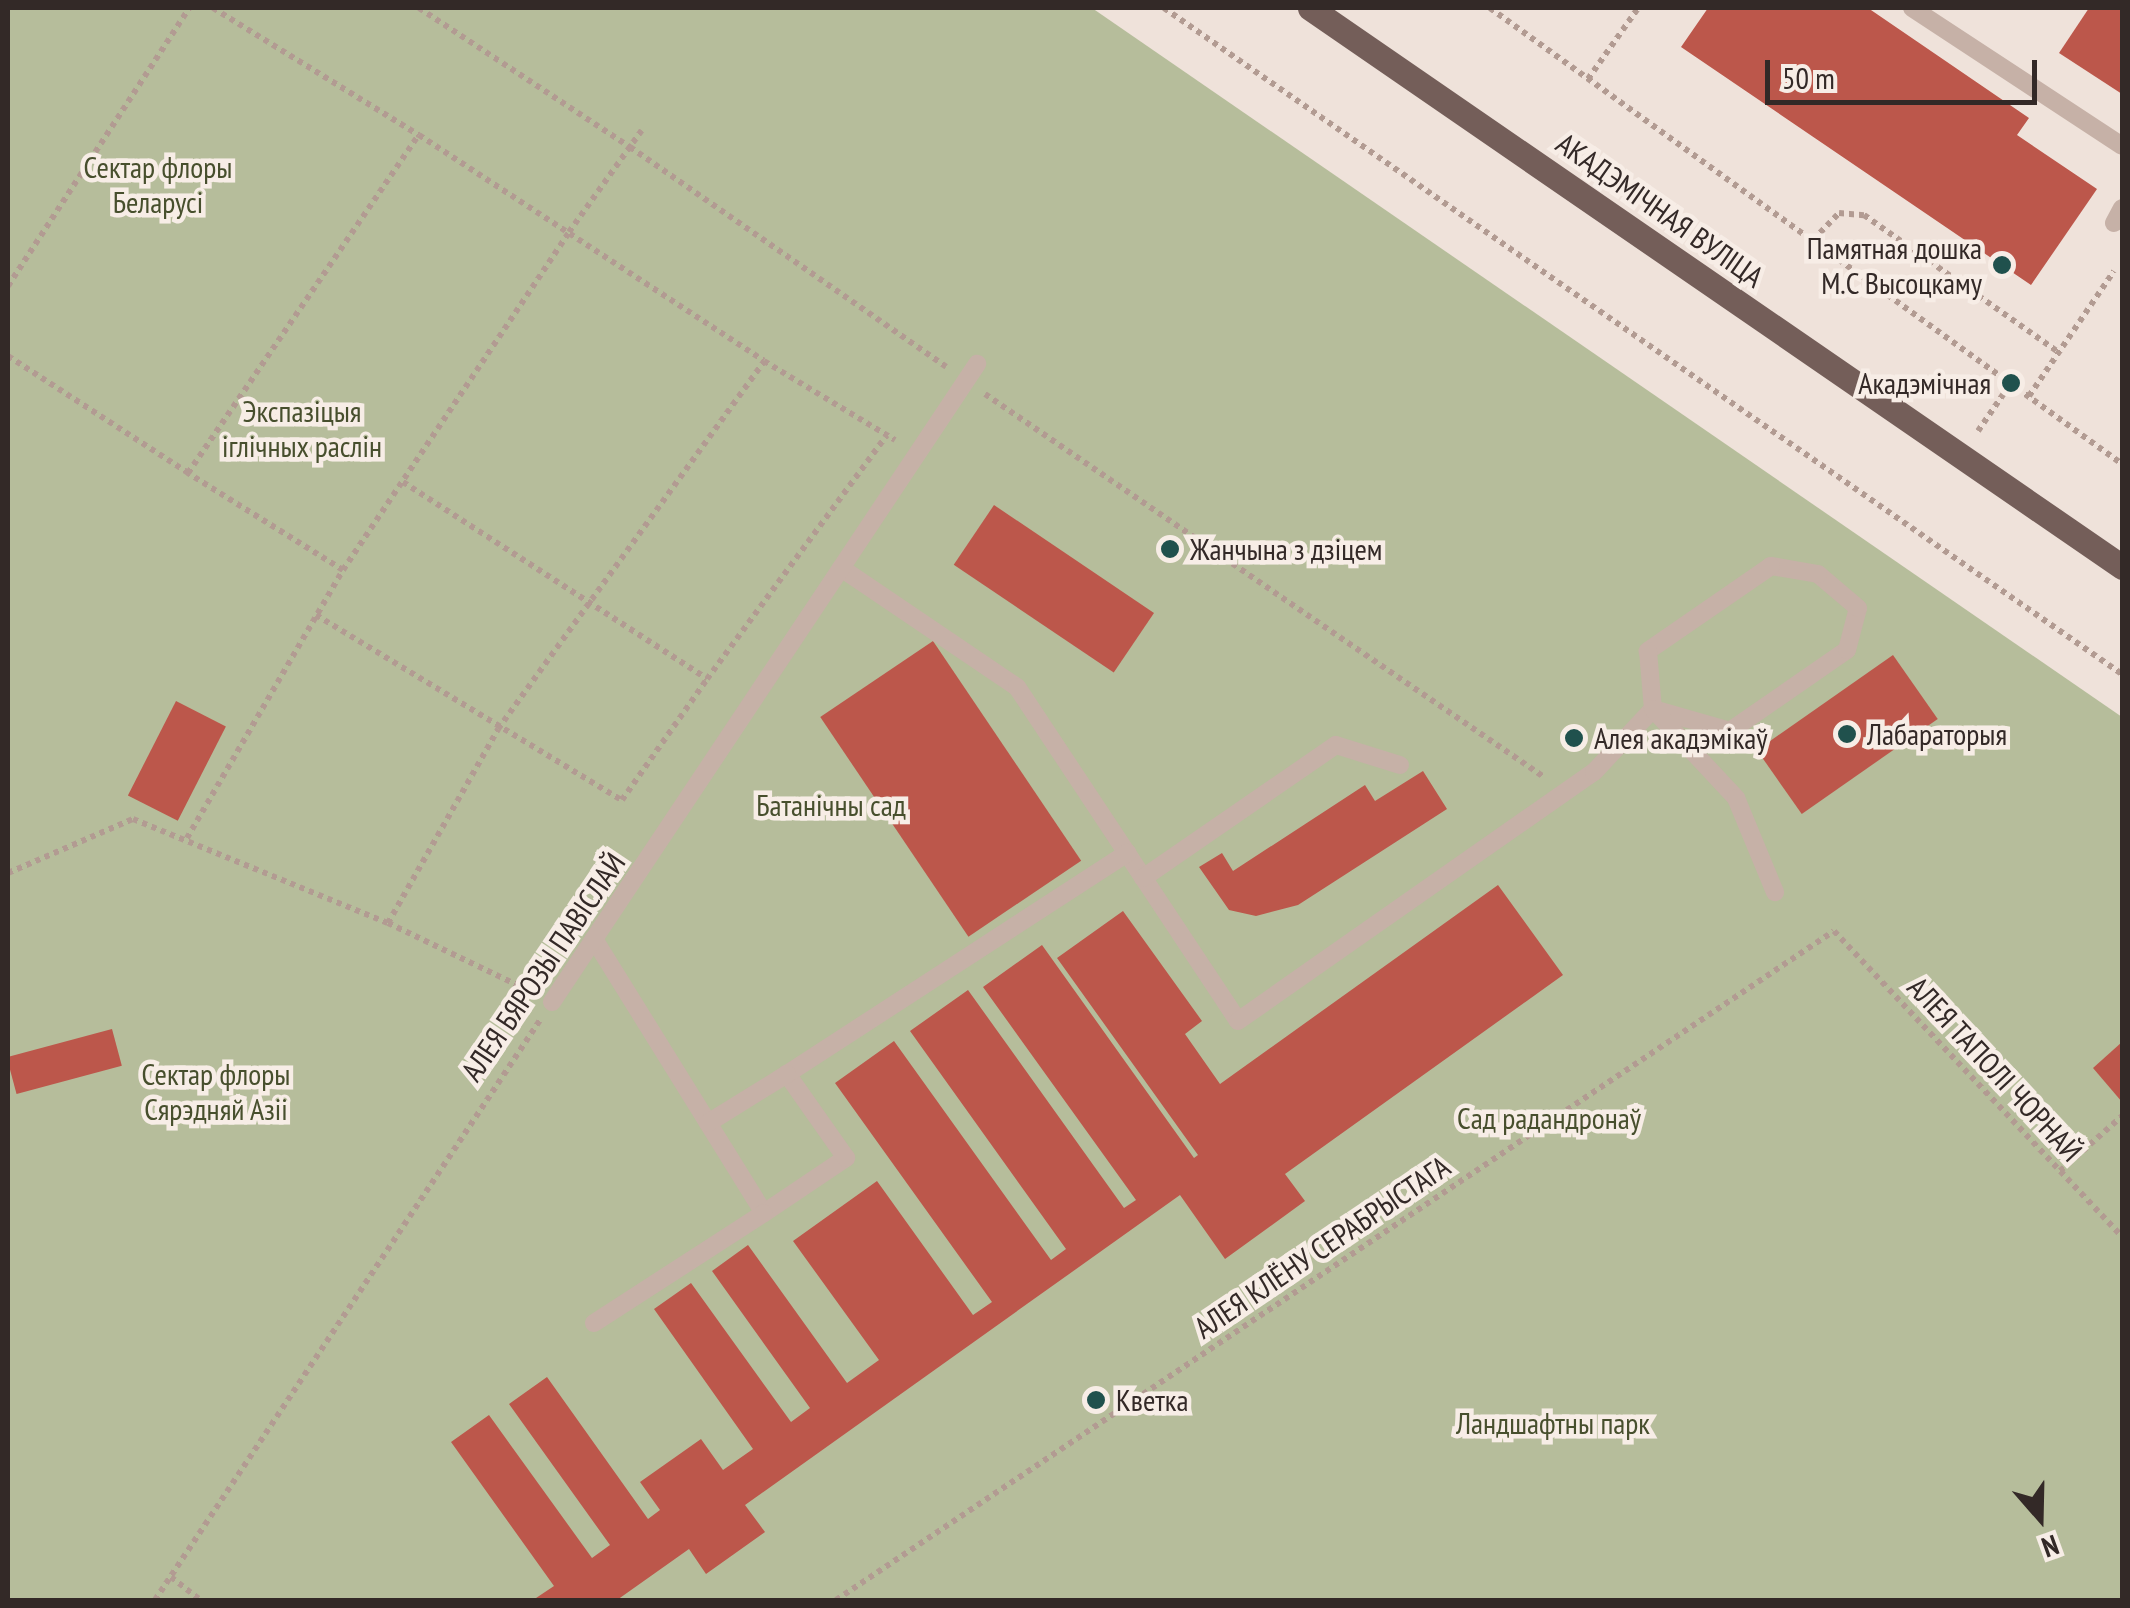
<!DOCTYPE html>
<meta charset="utf-8">
<style>
body{margin:0}
#map{position:relative;width:2130px;height:1608px;overflow:hidden;background:#efe2da;font-family:"PT Sans Narrow",sans-serif}
div>[style]{position:absolute}
[style*='--x']{left:calc(var(--x)*1px);top:calc(var(--y)*1px);width:calc(var(--w)*1px);rotate:calc(var(--a)*1deg)}
.green>*{inset:0;background:#b6bd9b}
.building>*{inset:0;background:#bc574b;transform-origin:0 0}
.path>*{height:6px;margin-top:-3px;transform-origin:0;background:repeating-linear-gradient(90deg,#b29b92 0 5px,transparent 0 10px)}
.service>*{height:18px;margin:-9px;padding:0 9px;transform-origin:9px;border-radius:9px;background:#c6b1a7}
.primary>*{height:25px;margin:-12.5px;padding:0 12.5px;transform-origin:12.5px;border-radius:12.5px;background:#745e59}
.dots>*{width:28px;height:28px;translate:-50% -50%;box-sizing:border-box;border:5px solid #f7ede6;border-radius:50%}
span{translate:-50% -50%;white-space:nowrap;text-align:center;line-height:1.15;-webkit-text-stroke:9px #f7ede6;paint-order:stroke}
.park-label{font-size:30px;color:#474f2d}
.street-label{font-size:30px;color:#332927}
.poi-label{font-size:30px;color:#332927}
.right{translate:-100% -50%;text-align:right}
.left{translate:0 -50%;text-align:left}
.frame{position:absolute;inset:0;border:10px solid #332927;pointer-events:none}
.north{position:absolute;left:1990px;top:1468px;width:100px;height:100px;-webkit-text-stroke:8px #f7ede6;paint-order:stroke;rotate:160deg;font-size:28px;font-weight:700;line-height:40px;text-align:center;color:#332927}
.north::after{content:'';display:block;margin:auto;width:35px;height:45px;background:#332927;clip-path:polygon(50% 0,100% 100%,50% 72%,0 100%)}
.scale{position:absolute;left:1765px;top:60px;width:272px;height:45px;box-sizing:border-box;border:5px solid #332927;border-top:0;padding-left:12px;font-size:30px;line-height:35px;white-space:nowrap;color:#332927;-webkit-text-stroke:8px #f7ede6;paint-order:stroke}
</style>
<div id="map">
<div class="green">
<i style="clip-path:polygon(8px 8px,1092px 8px,2122px 717px,2122px 1600px,8px 1600px)"></i>
</div>
<div class="building">
<i style="clip-path:polygon(1708px 8px,1868px 8px,2029px 118px,2017px 135px,2097px 189px,2031px 285px,1681px 47px)"></i>
<i style="clip-path:polygon(2089px 8px,2122px 8px,2122px 94px,2059px 53px)"></i>
<i style="left:994px;top:505px;width:193px;height:72px;rotate:34deg"></i>
<i style="left:933px;top:641px;width:265px;height:136px;rotate:56deg"></i>
<i style="left:1893px;top:655px;width:78px;height:166px;rotate:55deg"></i>
<i style="left:176px;top:701px;width:56px;height:106px;rotate:27deg"></i>
<i style="clip-path:polygon(1423px 771px,1447px 809px,1298px 905px,1256px 916px,1229px 910px,1199px 867px,1222px 853px,1233px 871px,1365px 785px,1375px 801px)"></i>
<i style="clip-path:polygon(1498px 885px,1563px 975px,1285px 1174px,1305px 1201px,1225px 1259px,1180px 1195px,745px 1505px,765px 1532px,706px 1574px,689px 1549px,617px 1600px,533px 1600px,554px 1586px,451px 1442px,489px 1415px,592px 1558px,610px 1545px,509px 1404px,547px 1377px,648px 1519px,660px 1510px,640px 1482px,701px 1439px,723px 1470px,753px 1449px,654px 1309px,691px 1283px,791px 1422px,810px 1408px,712px 1271px,748px 1245px,847px 1383px,879px 1360px,793px 1241px,877px 1181px,973px 1315px,992px 1302px,835px 1083px,894px 1041px,1051px 1260px,1066px 1249px,910px 1031px,968px 990px,1124px 1208px,1136px 1200px,983px 987px,1042px 945px,1194px 1158px,1198px 1155px,1057px 958px,1123px 911px,1202px 1021px,1185px 1034px,1220px 1084px)"></i>
<i style="left:112px;top:1029px;width:38px;height:109px;rotate:75deg"></i>
<i style="clip-path:polygon(2122px 1042px,2122px 1102px,2093px 1068px)"></i>
</div>
<div class="path">
<i style="--x:213;--y:8;--w:242;--a:31.7"></i>
<i style="--x:419;--y:8;--w:253;--a:33.4"></i>
<i style="--x:630;--y:147;--w:385;--a:34.8"></i>
<i style="--x:1164;--y:8;--w:1167;--a:34.81"></i>
<i style="--x:1490;--y:8;--w:779;--a:35.81"></i>
<i style="--x:1588;--y:79;--w:87;--a:-54.8"></i>
<i style="--x:1813;--y:240;--w:37;--a:-46"></i>
<i style="--x:1839;--y:213;--w:25;--a:5"></i>
<i style="--x:1864;--y:215;--w:237;--a:35.2"></i>
<i style="--x:8;--y:286;--w:332;--a:-56.9"></i>
<i style="--x:8;--y:356;--w:215;--a:33"></i>
<i style="--x:985;--y:394;--w:678;--a:34.42"></i>
<i style="--x:2029;--y:396;--w:151;--a:-55.8"></i>
<i style="--x:1978;--y:431;--w:58;--a:-55.5"></i>
<i style="--x:403;--y:482;--w:362;--a:32.9"></i>
<i style="--x:707;--y:679;--w:303;--a:-53.6"></i>
<i style="--x:343;--y:570;--w:183;--a:-148"></i>
<i style="--x:188;--y:473;--w:409;--a:-55.7"></i>
<i style="--x:419;--y:135;--w:412;--a:33.2"></i>
<i style="--x:764;--y:361;--w:153;--a:31.1"></i>
<i style="--x:316;--y:615;--w:358;--a:31.2"></i>
<i style="--x:622;--y:800;--w:148;--a:-54.9"></i>
<i style="--x:187;--y:838;--w:310;--a:-59.8"></i>
<i style="--x:343;--y:570;--w:407;--a:-56.2"></i>
<i style="--x:569;--y:232;--w:125;--a:-54.4"></i>
<i style="--x:8;--y:873;--w:136;--a:-23.4"></i>
<i style="--x:133;--y:819;--w:275;--a:22.2"></i>
<i style="--x:388;--y:923;--w:157;--a:25.6"></i>
<i style="--x:388;--y:923;--w:223;--a:-60.4"></i>
<i style="--x:498;--y:729;--w:454;--a:-54.1"></i>
<i style="--x:2060;--y:1171;--w:83;--a:-41.6"></i>
<i style="--x:171;--y:1577;--w:37;--a:38"></i>
<i style="--x:155;--y:1600;--w:696;--a:-56.42"></i>
<i style="--x:836;--y:1600;--w:1201;--a:-33.84"></i>
<i style="--x:1834;--y:931;--w:420;--a:46.7"></i>
</div>
<div class="service">
<i style="--x:1912;--y:8;--w:251;--a:33.3"></i>
<i style="--x:2114;--y:223;--w:17;--a:-62"></i>
<i style="--x:841;--y:568;--w:212;--a:34.1"></i>
<i style="--x:1017;--y:687;--w:400;--a:56.5"></i>
<i style="--x:1238;--y:1021;--w:434;--a:-35"></i>
<i style="--x:1594;--y:772;--w:86;--a:-46.9"></i>
<i style="--x:1653;--y:709;--w:80;--a:15.9"></i>
<i style="--x:1730;--y:731;--w:142;--a:-34.7"></i>
<i style="--x:1847;--y:650;--w:43;--a:-75.3"></i>
<i style="--x:1858;--y:608;--w:52;--a:-139.6"></i>
<i style="--x:1818;--y:574;--w:48;--a:-170.3"></i>
<i style="--x:1771;--y:566;--w:150;--a:145.4"></i>
<i style="--x:1648;--y:651;--w:58;--a:85.1"></i>
<i style="--x:1653;--y:709;--w:122;--a:47"></i>
<i style="--x:1736;--y:798;--w:102;--a:67.5"></i>
<i style="--x:1143;--y:878;--w:234;--a:-34.6"></i>
<i style="--x:1336;--y:745;--w:67;--a:17.4"></i>
<i style="--x:594;--y:939;--w:322;--a:58.2"></i>
<i style="--x:764;--y:1213;--w:99;--a:-33.9"></i>
<i style="--x:846;--y:1158;--w:103;--a:-125.1"></i>
<i style="--x:787;--y:1074;--w:406;--a:-33"></i>
<i style="--x:552;--y:1002;--w:767;--a:-56.33"></i>
<i style="--x:708;--y:1123;--w:93;--a:-31.8"></i>
<i style="--x:594;--y:1323;--w:202;--a:-32.9"></i>
</div>
<div class="primary">
<i style="--x:1310;--y:8;--w:986;--a:34.54"></i>
</div>
<div class="dots">
<i style="left:2002px;top:265px;background:#20514d"></i>
<i style="left:2011px;top:383px;background:#20514d"></i>
<i style="left:1170px;top:549px;background:#20514d"></i>
<i style="left:1847px;top:734px;background:#20514d"></i>
<i style="left:1574px;top:738px;background:#20514d"></i>
<i style="left:1096px;top:1400px;background:#20514d"></i>
</div>
<div class="park-label">
<span style="left:158px;top:184px">Сектар флоры<br>Беларусі</span>
<span style="left:302px;top:428px">Экспазіцыя<br>іглічных раслін</span>
<span style="left:831px;top:805px">Батанічны сад</span>
<span style="left:216px;top:1091px">Сектар флоры<br>Сярэдняй Азіі</span>
<span style="left:1549px;top:1118px">Сад радандронаў</span>
<span style="left:1553px;top:1423px">Ландшафтны парк</span>
</div>
<div class="street-label">
<span style="left:1660px;top:210px;rotate:35deg">АКАДЭМІЧНАЯ ВУЛІЦА</span>
<span style="left:543px;top:967px;rotate:-56deg">АЛЕЯ БЯРОЗЫ ПАВІСЛАЙ</span>
<span style="left:1995px;top:1069px;rotate:47deg">АЛЕЯ ТАПОЛІ ЧОРНАЙ</span>
<span style="left:1322px;top:1247px;rotate:-34deg">АЛЕЯ КЛЁНУ СЕРАБРЫСТАГА</span>
</div>
<div class="poi-label">
<span class="right" style="left:1982px;top:265px">Памятная дошка<br>М.С Высоцкаму</span>
<span class="right" style="left:1991px;top:383px">Акадэмічная</span>
<span class="left" style="left:1190px;top:549px">Жанчына з дзіцем</span>
<span class="left" style="left:1867px;top:734px">Лабараторыя</span>
<span class="left" style="left:1594px;top:738px">Алея акадэмікаў</span>
<span class="left" style="left:1116px;top:1400px">Кветка</span>
</div>
<div class="frame"></div>
<div class="north">N</div>
<div class="scale">50 m</div>
</div>
